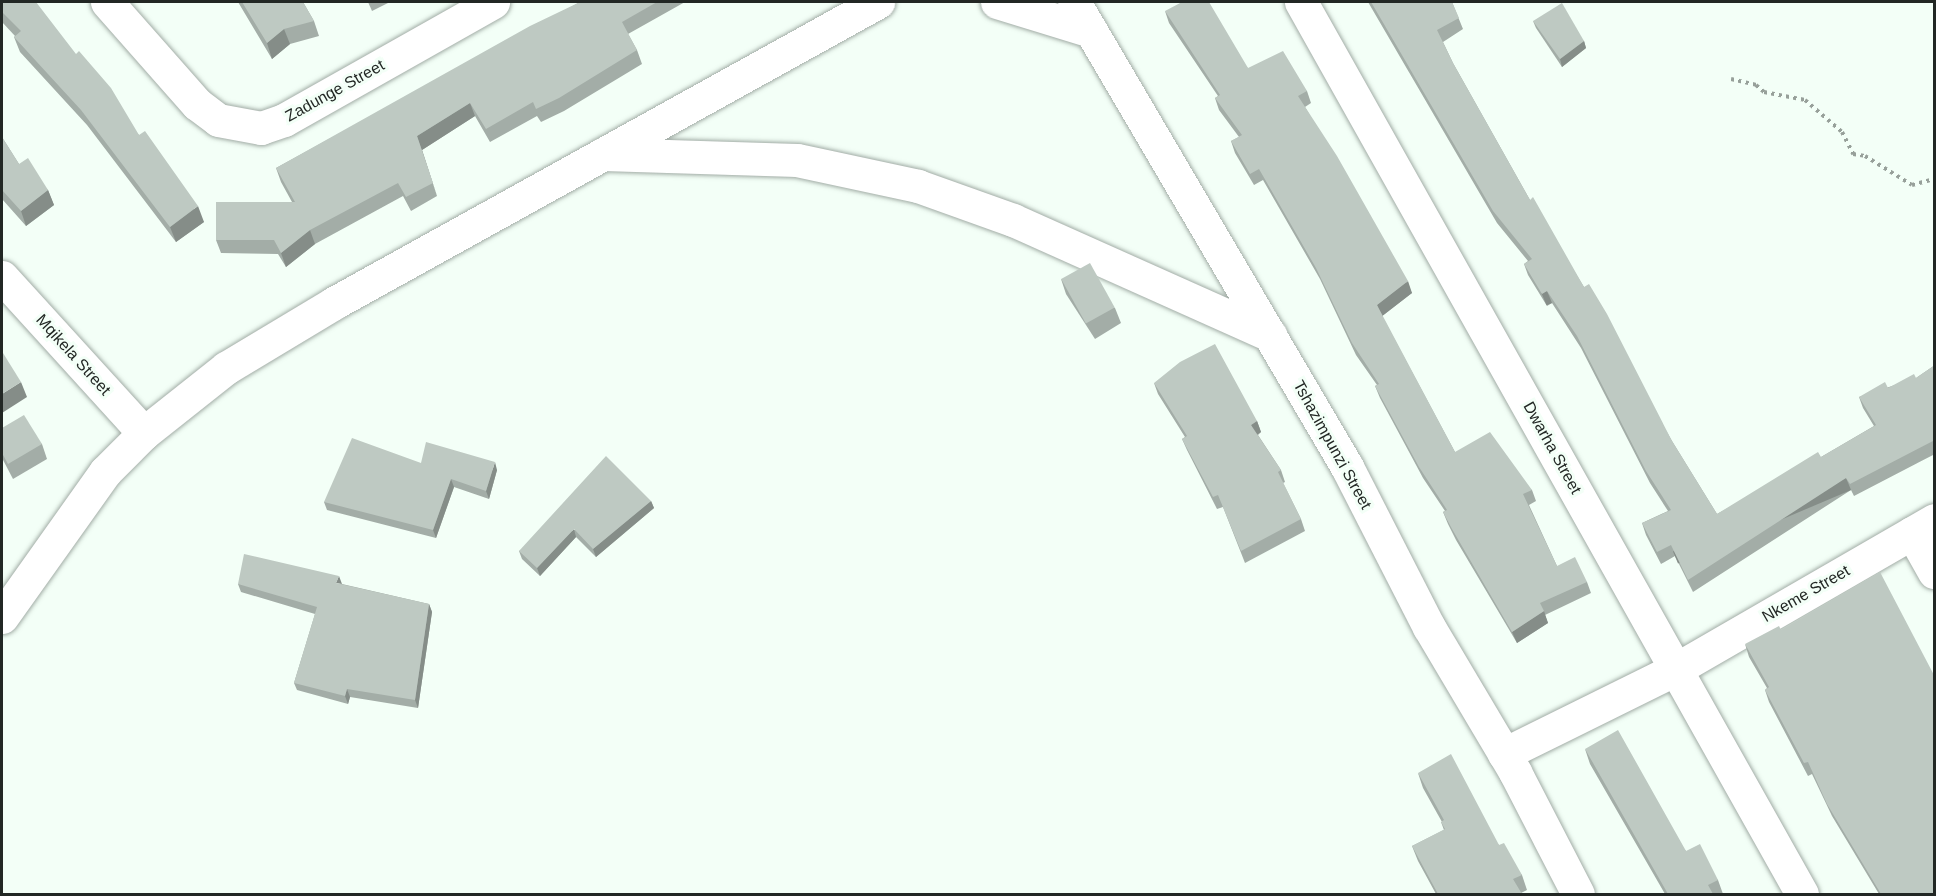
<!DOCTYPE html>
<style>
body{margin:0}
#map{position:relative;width:1936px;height:896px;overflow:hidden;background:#f3fff7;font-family:Arial,sans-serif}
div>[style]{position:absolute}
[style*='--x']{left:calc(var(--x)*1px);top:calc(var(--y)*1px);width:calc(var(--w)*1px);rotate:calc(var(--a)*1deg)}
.path>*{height:4px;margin-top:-2px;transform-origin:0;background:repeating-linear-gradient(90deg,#97a09a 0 3px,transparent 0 7.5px)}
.roads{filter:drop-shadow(0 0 2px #a2ada6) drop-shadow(0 0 2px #a2ada6)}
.minor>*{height:33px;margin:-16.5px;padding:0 16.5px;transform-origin:16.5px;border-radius:16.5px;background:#fff}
.wall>*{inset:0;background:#a3ada7}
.shaded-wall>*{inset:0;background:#858d88;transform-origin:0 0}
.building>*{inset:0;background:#bec9c2;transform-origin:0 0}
span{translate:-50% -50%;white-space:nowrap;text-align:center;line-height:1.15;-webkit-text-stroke:6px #f3fff7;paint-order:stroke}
.street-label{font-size:16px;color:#222724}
.frame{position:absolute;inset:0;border:3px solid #222724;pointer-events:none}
</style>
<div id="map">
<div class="path">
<i style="--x:1731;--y:79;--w:26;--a:13"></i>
<i style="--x:1756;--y:85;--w:11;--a:41"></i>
<i style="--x:1764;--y:92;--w:42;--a:11"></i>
<i style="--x:1805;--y:100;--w:49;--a:40.9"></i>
<i style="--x:1842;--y:132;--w:25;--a:63"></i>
<i style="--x:1853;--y:154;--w:12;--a:9"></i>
<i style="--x:1865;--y:156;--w:55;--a:31.7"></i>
<i style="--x:1912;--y:185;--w:23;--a:-15"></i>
</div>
<div class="roads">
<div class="minor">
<i style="--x:107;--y:2;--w:136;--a:48.6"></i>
<i style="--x:197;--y:104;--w:26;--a:37"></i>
<i style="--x:218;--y:120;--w:44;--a:10.5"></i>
<i style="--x:261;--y:128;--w:24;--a:-19"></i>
<i style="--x:284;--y:120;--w:240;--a:-29.4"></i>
<i style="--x:997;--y:2;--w:98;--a:17.1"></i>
<i style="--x:1074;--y:2;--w:539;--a:59.58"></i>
<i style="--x:1347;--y:467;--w:180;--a:62.9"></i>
<i style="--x:1429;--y:627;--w:169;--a:59.3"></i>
<i style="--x:1515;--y:772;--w:137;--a:62.7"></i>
<i style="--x:1301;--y:2;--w:1023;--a:60.68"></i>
<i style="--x:603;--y:154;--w:194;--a:1.8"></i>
<i style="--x:797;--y:160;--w:124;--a:12.1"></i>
<i style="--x:918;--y:186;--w:101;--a:19.7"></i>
<i style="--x:1013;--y:220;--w:282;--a:24.1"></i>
<i style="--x:2;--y:277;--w:211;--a:47.7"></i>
<i style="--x:1912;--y:533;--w:45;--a:60.6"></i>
<i style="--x:2;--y:617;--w:178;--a:-54.6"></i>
<i style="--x:105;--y:472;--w:55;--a:-45"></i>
<i style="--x:144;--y:433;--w:105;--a:-38.4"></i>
<i style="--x:226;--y:368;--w:126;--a:-31"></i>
<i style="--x:334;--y:303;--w:622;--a:-28.96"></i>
<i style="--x:1504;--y:754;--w:194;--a:-26.3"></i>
<i style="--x:1678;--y:668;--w:296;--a:-30"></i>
</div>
</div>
<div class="wall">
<i style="clip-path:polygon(2px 2px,139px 135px,204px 222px,176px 242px,87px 125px,20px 52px,14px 37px,15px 36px,2px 22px)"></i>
<i style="clip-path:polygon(238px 2px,303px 2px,314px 21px,319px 36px,290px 44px,272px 59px)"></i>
<i style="clip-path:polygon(368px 2px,390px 2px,372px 11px)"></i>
<i style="clip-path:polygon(580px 2px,685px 2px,628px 34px,637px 50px,642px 64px,564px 111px,541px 122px,537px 116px,490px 142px,475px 116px,422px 150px,437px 196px,411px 211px,403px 196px,315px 244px,286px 267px,278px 254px,221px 253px,216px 240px,292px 202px,281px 182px,276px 168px)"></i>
<i style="clip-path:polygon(1368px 2px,1452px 2px,1463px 29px,1443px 42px,1453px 63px,1530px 200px,1584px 287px,1672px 441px,1717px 514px,1821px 457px,1874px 426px,1863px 408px,1859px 397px,1916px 378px,1935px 365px,1935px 454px,1854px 496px,1851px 490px,1693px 592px,1675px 556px,1661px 564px,1646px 535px,1642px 523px,1668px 511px,1650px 483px,1581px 348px,1552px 303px,1547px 306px,1528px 275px,1524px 264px,1528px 261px,1497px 223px)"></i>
<i style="clip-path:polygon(1165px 11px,1248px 68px,1307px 91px,1311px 103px,1305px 107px,1412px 293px,1382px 316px,1455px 452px,1532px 490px,1536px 501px,1529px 505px,1557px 566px,1587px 582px,1591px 593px,1545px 615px,1548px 623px,1517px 643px,1456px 540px,1448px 524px,1443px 512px,1445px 511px,1423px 478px,1380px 398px,1375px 386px,1377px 385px,1356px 355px,1320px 279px,1263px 180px,1254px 185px,1235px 153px,1231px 141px,1239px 137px,1219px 110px,1215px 98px,1218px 96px,1169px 23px)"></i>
<i style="clip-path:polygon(1533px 21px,1584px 41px,1586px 48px,1562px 67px,1536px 28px)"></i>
<i style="clip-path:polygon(2px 137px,19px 164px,48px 190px,54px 205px,26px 226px,2px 199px)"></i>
<i style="clip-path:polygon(1061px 279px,1115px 308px,1121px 323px,1095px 339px,1066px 294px)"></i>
<i style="clip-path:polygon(1154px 383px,1257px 421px,1261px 432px,1258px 435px,1281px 470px,1285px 482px,1283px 483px,1301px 519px,1305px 531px,1245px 563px,1223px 507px,1217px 509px,1187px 450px,1182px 439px,1185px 437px,1158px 394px)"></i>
<i style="clip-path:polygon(2px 428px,42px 444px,47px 459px,13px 479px,2px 458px)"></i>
<i style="clip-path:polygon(421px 463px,497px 470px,489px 499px,454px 487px,436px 538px,327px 510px,324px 502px)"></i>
<i style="clip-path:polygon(651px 501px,654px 508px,596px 557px,576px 537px,540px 576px,522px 559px,519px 551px)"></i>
<i style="clip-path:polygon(238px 584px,342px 584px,429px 604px,432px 612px,418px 708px,350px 697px,348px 704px,297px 690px,294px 683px,315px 614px,241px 592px)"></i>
<i style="clip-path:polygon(1745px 644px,1935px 894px,1879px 894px,1832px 816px,1812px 774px,1808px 776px,1769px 702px,1765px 690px,1767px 688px,1749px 657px)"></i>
<i style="clip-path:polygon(1585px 749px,1686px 851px,1718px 880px,1723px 894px,1665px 894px,1590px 764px)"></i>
<i style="clip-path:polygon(1418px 773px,1499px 845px,1522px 875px,1527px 890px,1521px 893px,1522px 894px,1436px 894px,1418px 861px,1412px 846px,1444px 830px,1441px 822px,1442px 822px,1423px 788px)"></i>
</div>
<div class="shaded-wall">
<i style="clip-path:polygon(284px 29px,290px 44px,272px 59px,267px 43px)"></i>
<i style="clip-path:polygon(1584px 41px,1586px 48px,1562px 67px,1560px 59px)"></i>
<i style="clip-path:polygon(470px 103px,475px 116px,422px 150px,437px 196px,417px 136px)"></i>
<i style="clip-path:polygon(48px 190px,54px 205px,26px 226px,21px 211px)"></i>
<i style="clip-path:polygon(198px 206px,204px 222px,176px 242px,170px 227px)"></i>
<i style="clip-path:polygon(310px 230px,315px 244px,286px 267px,281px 253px)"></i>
<i style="clip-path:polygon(1408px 281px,1412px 293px,1381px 317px,1377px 305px)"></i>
<i style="left:1547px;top:291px;width:13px;height:6px;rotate:67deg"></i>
<i style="clip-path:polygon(21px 382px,27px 397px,2px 413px,2px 394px)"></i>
<i style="clip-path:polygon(1257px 421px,1261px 432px,1255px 436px,1251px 425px)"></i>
<i style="clip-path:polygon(495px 462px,497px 470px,489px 499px,486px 491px)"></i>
<i style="left:1846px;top:478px;width:13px;height:188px;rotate:67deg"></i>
<i style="clip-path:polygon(451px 479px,454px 487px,436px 538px,433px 530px)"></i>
<i style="clip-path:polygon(651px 501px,654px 508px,596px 557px,593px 549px)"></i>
<i style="clip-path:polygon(574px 529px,576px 537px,540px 576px,537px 568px)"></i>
<i style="clip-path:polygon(339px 576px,342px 584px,336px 583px)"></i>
<i style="clip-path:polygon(429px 604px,432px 612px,418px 708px,415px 700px)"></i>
<i style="clip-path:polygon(1544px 611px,1548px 623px,1517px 643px,1512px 632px)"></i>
<i style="clip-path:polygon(347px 689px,350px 697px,348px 704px,345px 696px)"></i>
</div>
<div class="building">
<i style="clip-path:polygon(2px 2px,36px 2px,76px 54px,79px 51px,111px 88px,139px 135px,145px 131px,198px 206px,170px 227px,81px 110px,14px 37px,21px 31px,2px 12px)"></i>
<i style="clip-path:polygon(242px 2px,303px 2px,314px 21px,284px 29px,267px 43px)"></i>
<i style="clip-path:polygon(580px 2px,657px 2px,622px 22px,637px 50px,559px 98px,536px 109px,533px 102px,486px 129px,470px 103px,417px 136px,433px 183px,406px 197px,398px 183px,310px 230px,281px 253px,274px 240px,216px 240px,216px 202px,295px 202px,276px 168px,530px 26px)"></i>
<i style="clip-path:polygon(1182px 2px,1209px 2px,1248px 68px,1283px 51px,1307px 91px,1298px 96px,1337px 156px,1408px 281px,1377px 305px,1455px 452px,1490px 432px,1532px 490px,1523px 494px,1557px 566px,1575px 557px,1587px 582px,1540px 603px,1544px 611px,1512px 632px,1452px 529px,1443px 512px,1447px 510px,1419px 467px,1375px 386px,1379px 384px,1352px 343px,1316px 268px,1259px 169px,1250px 174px,1231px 141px,1242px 135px,1215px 98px,1220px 95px,1165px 11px)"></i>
<i style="clip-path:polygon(1371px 2px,1452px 2px,1459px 18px,1437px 30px,1453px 63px,1530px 200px,1533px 197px,1584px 287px,1589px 284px,1607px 314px,1672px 441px,1717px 514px,1818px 452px,1821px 457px,1876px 425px,1859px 397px,1885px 382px,1888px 388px,1914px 374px,1916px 378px,1935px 365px,1935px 440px,1850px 484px,1846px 478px,1688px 580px,1671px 545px,1657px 552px,1642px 523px,1671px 510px,1646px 471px,1577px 336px,1547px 291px,1542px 294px,1524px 264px,1532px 259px,1493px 211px)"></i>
<i style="clip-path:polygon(1562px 3px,1584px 41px,1560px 59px,1533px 21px)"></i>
<i style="clip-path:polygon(2px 137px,19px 164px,28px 158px,48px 190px,21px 211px,2px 190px)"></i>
<i style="left:1090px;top:263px;width:51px;height:33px;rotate:61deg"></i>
<i style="clip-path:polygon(1215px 344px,1257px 421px,1251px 425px,1281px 470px,1278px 472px,1301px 519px,1241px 551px,1218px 495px,1213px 497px,1182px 439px,1187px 436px,1154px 383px,1180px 362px)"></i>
<i style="clip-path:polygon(3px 353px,21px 382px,2px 394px,2px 353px)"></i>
<i style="clip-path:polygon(24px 415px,42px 444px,8px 464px,2px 453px,2px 428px)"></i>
<i style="clip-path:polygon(352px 438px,421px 463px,426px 442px,495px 462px,486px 491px,451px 479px,433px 530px,324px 502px)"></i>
<i style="clip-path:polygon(606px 456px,651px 501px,593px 549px,574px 529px,537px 568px,519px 551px)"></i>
<i style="clip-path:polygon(244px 554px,339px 576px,336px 583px,429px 604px,415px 700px,347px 689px,345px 696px,294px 683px,317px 607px,238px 584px)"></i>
<i style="clip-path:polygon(1880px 572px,1935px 677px,1935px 894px,1881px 894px,1827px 804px,1808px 762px,1804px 763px,1765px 690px,1769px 687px,1745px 644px,1779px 626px,1781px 630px)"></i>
<i style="clip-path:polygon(1618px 730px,1686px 851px,1700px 844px,1718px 880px,1708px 885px,1713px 894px,1668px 894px,1585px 749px)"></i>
<i style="clip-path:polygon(1451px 754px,1499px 845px,1504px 843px,1522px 875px,1513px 879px,1522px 894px,1438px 894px,1412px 846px,1445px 829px,1441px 822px,1444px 820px,1418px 773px)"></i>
</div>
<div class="street-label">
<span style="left:335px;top:91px;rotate:-29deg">Zadunge Street</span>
<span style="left:73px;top:355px;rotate:48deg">Mqikela Street</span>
<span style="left:1332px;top:445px;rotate:61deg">Tshazimpunzi Street</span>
<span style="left:1552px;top:448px;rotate:61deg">Dwarha Street</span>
<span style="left:1806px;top:594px;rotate:-30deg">Nkeme Street</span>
</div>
<div class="frame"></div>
</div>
